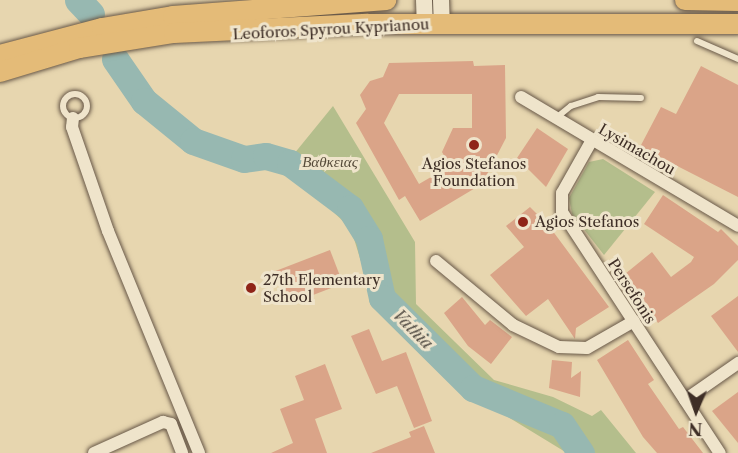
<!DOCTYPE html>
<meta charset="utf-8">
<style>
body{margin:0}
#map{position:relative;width:738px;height:453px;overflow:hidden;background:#e7d6af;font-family:"Libre Caslon Text",serif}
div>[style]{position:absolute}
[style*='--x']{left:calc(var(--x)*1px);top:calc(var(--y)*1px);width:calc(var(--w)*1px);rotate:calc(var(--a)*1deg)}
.green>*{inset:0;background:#b4be8c}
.river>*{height:27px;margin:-13.5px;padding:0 13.5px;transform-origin:13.5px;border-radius:13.5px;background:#97b8b1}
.building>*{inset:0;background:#daa488;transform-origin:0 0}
.roads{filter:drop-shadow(0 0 2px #685848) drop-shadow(0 0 2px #685848)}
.lane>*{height:6px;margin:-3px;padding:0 3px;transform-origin:3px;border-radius:3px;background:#efe4cb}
.lane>.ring{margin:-3px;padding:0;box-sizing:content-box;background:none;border:6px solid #efe4cb;border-radius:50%}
.street>*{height:12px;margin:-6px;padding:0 6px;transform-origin:6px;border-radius:6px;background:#efe4cb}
.secondary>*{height:16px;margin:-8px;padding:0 8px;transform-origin:8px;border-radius:8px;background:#efe4cb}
.primary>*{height:20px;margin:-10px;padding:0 10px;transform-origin:10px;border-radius:10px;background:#e4bb78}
.dots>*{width:16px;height:16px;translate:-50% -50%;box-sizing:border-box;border:3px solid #efe4cb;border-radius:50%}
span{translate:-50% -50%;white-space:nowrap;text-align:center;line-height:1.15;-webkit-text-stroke:6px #efe4cb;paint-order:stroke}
.street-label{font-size:15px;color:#3e2e26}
.park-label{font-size:15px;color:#564b3a;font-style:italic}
.poi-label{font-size:15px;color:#3e2e26}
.left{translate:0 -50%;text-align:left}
.water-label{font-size:16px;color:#504a42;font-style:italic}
.north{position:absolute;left:666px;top:381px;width:60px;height:60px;-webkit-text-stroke:4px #efe4cb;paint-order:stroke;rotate:182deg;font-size:16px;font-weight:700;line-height:24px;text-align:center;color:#3e2e26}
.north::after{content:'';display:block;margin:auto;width:21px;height:27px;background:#3e2e26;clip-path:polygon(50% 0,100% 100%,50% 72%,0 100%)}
</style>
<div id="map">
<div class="green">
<i style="clip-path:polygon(333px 106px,415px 242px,416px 304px,494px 380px,553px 397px,592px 416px,601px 410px,636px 453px,567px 453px,467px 392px,375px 307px,351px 229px,285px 165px)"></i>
<i style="clip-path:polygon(603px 159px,655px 192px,604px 255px,572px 214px,569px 198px,589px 162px)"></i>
</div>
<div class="river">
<i style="--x:78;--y:0;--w:19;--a:47"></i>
<i style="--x:115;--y:59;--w:51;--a:55.4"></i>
<i style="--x:144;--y:101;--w:63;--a:39.2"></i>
<i style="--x:193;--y:141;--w:54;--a:19.4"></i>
<i style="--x:244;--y:159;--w:22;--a:-8"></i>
<i style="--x:266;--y:156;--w:25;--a:16"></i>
<i style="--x:290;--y:163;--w:75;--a:36.9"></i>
<i style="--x:350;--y:208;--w:36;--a:58"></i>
<i style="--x:369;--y:239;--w:60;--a:77.6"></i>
<i style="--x:382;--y:298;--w:128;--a:44.7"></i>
<i style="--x:473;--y:388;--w:96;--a:22.6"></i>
<i style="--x:562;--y:425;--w:34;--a:56"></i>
</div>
<div class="building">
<i style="clip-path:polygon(evenodd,473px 61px,474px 66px,505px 65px,506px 138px,482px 184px,420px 221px,405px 196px,399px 200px,356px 123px,366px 109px,360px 95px,370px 81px,383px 77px,389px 63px,473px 61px,399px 94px,472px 94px,472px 128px,453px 128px,442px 152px,450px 166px,419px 184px,384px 123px,399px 94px)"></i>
<i style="clip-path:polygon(701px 66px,738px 85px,738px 197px,640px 147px,661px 107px,676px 114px)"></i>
<i style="clip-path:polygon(537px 128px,568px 149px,546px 187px,517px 158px)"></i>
<i style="clip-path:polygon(663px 195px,718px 232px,721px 229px,738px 246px,738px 260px,714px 284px,658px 323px,625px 274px,652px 252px,671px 277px,691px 262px,694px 257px,644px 224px)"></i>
<i style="clip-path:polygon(530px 207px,549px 226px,609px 307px,576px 328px,575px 339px,548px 299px,526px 316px,490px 275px,524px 247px,506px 226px)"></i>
<i style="left:330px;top:250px;width:36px;height:59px;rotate:69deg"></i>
<i style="clip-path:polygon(738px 296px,738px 352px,711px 316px)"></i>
<i style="clip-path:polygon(462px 297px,485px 325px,490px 320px,512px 337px,491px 364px,468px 346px,444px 313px)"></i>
<i style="clip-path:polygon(369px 329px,382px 361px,406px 352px,432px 421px,414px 428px,397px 386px,376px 394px,351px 336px)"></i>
<i style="clip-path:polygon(628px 340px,654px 380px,648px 384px,679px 429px,683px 427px,703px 453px,657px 453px,643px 437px,597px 360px)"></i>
<i style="clip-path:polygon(552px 360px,572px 362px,571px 378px,581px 371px,580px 397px,549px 388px)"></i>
<i style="clip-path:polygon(325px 364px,342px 409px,315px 419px,327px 453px,271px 453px,293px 443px,280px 409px,304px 400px,295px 376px)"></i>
<i style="clip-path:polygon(738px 392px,738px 443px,712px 411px)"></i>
<i style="clip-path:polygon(424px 426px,435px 453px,371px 453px,411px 437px,409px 432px)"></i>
</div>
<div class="roads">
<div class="lane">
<i style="--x:697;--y:41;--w:45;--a:23.7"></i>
<i class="ring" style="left:63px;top:94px;width:18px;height:18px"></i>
<i style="--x:556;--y:118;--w:19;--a:-39"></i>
<i style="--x:571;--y:106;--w:28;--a:-18"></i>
<i style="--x:598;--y:97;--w:43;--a:1.3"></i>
</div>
<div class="street">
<i style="--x:521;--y:97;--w:252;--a:30.7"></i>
<i style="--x:73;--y:118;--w:9;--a:96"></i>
<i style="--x:72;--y:127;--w:110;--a:70.9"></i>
<i style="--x:108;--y:231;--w:240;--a:67.7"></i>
<i style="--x:592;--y:140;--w:61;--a:119.5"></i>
<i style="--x:562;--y:193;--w:19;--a:90"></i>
<i style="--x:562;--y:212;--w:288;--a:56.8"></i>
<i style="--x:436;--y:261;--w:100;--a:39.7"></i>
<i style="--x:513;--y:325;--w:51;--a:25.6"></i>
<i style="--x:559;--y:347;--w:28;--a:2"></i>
<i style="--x:587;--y:348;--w:54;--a:-29.9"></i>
<i style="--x:685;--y:400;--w:65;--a:-34.9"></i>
<i style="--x:94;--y:453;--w:76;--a:-24.2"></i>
<i style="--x:163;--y:422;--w:8;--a:14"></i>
<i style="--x:171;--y:424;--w:31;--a:69"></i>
</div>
<div class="secondary">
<i style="--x:424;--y:0;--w:24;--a:88"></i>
<i style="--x:441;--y:0;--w:24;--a:88"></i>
</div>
<div class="primary">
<i style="--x:685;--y:0;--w:53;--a:1.1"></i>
<i style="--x:0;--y:55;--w:106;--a:-14.8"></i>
<i style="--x:102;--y:28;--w:72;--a:-9.6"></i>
<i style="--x:173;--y:16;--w:214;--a:-4.3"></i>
<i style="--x:0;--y:72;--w:83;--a:-16.9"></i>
<i style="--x:79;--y:48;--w:96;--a:-9"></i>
<i style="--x:174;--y:33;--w:194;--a:-2.7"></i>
<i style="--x:368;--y:24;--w:370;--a:0"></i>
</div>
</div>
<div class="dots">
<i style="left:474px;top:145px;background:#8f2418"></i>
<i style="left:523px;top:222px;background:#8f2418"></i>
<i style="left:251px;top:288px;background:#8f2418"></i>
</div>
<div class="street-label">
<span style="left:331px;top:29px;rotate:-3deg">Leoforos Spyrou Kyprianou</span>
<span style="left:637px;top:149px;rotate:30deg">Lysimachou</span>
<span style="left:632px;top:291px;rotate:57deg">Persefonis</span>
</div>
<div class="park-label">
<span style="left:330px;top:162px">Βαθκειας</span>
</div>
<div class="poi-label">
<span style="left:474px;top:172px">Agios Stefanos<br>Foundation</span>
<span class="left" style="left:535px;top:222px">Agios Stefanos</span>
<span class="left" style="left:263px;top:288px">27th Elementary<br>School</span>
</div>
<div class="water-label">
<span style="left:413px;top:329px;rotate:45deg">Vathia</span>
</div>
<div class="north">N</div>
</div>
